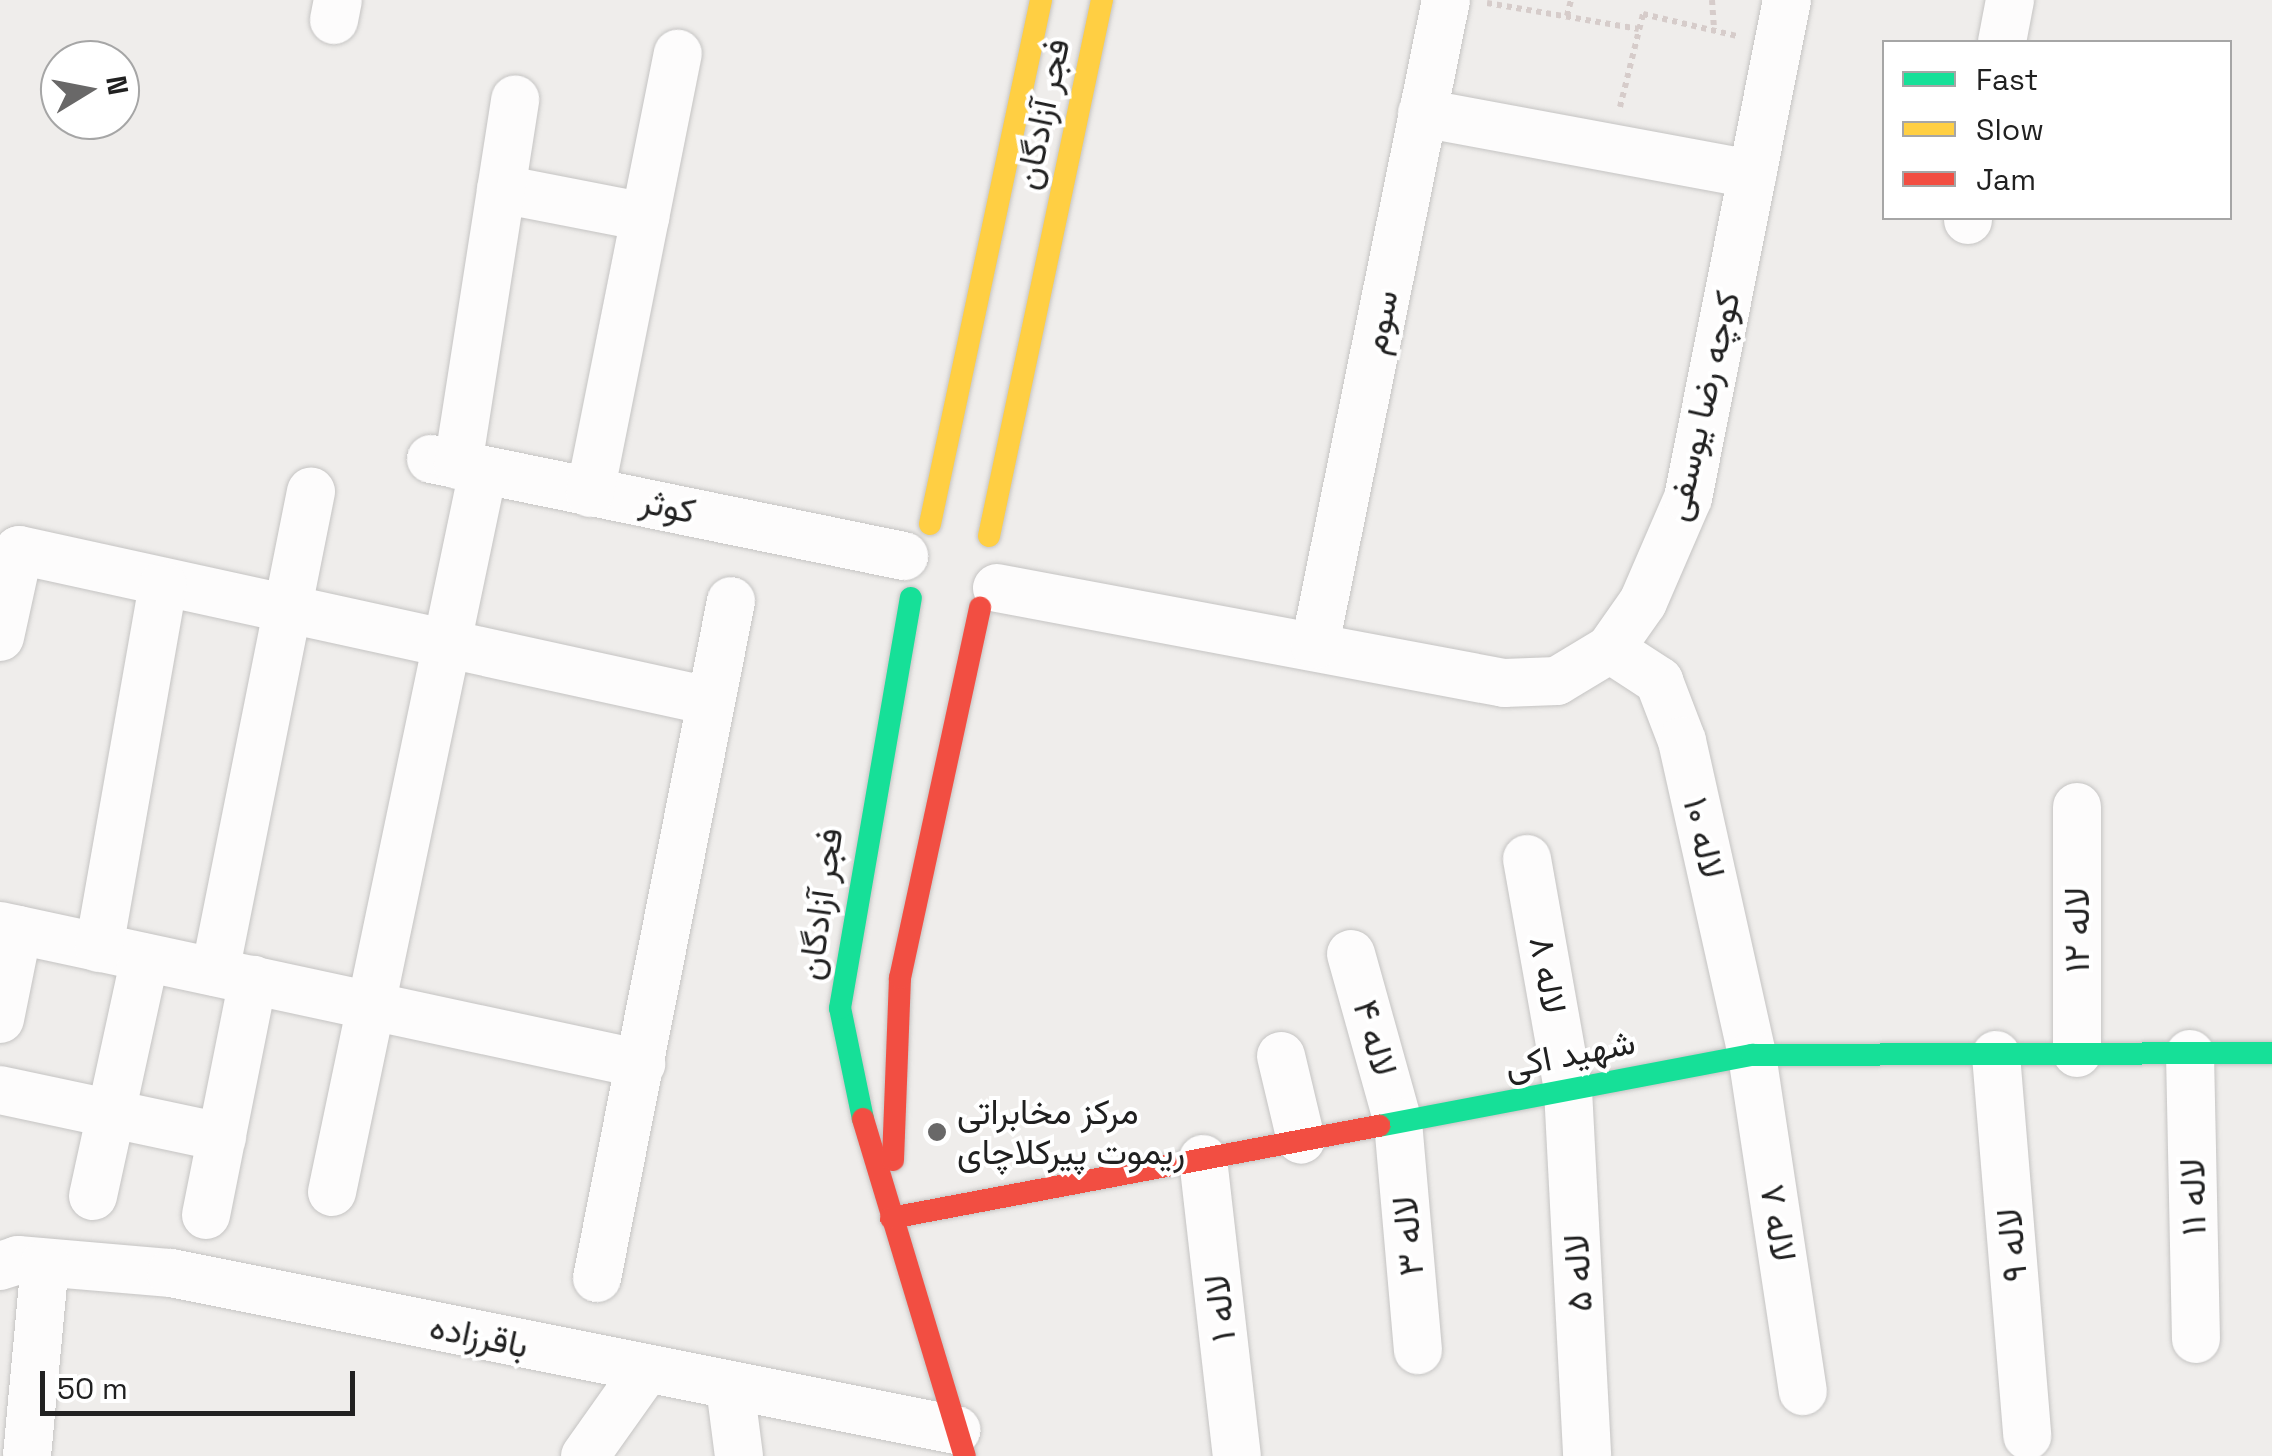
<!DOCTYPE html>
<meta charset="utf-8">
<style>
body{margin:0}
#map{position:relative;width:2272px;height:1456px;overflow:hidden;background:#efedeb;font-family:"Space Grotesk",Vazirmatn,sans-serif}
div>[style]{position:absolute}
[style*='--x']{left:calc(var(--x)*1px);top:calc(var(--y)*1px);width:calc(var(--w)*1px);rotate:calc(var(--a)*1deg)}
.path>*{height:6px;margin-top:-3px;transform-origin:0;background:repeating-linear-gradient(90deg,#d6ccca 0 5px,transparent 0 10px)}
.roads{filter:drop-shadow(0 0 2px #c5c4c3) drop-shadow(0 0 2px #c5c4c3)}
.street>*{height:48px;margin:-24px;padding:0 24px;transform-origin:24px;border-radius:24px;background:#fdfcfc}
.fast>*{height:22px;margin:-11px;padding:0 11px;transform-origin:11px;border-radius:11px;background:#16e098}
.slow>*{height:22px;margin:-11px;padding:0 11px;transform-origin:11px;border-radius:11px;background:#ffcf43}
.jam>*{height:22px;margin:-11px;padding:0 11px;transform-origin:11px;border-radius:11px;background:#f24e42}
.dots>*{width:28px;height:28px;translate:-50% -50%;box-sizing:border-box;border:5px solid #fff;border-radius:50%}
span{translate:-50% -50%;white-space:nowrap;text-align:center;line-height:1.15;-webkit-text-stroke:8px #fff;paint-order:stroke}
.street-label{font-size:35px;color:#212121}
.poi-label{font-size:35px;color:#212121}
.left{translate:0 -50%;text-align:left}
.legend{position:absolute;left:1882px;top:40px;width:350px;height:180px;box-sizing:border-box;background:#fff;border:2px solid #a6a6a6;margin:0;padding:12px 18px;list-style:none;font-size:30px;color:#212121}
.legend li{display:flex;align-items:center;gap:20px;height:50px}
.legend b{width:50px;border:2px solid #a6a6a6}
.north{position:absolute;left:40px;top:40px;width:100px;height:100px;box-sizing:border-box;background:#fff;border:2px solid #a6a6a6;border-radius:50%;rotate:80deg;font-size:28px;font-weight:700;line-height:40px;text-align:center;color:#212121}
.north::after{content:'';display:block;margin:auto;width:35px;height:45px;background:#696868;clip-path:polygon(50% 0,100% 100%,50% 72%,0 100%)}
.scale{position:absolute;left:40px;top:1371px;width:315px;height:45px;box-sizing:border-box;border:5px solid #212121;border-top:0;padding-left:12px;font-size:30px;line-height:35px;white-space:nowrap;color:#212121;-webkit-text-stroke:8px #fff;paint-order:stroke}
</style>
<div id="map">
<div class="path">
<i style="--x:1712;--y:0;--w:30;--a:86"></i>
<i style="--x:1487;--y:3;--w:154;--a:9.7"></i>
<i style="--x:1567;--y:16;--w:16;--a:-76"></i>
<i style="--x:1620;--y:107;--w:96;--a:-76.1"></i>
<i style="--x:1643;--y:14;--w:97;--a:13.2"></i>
</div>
<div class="roads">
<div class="street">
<i style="--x:334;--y:20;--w:20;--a:-79"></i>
<i style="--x:2002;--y:42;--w:43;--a:-79.2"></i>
<i style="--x:1422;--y:113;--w:336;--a:10.5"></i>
<i style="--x:501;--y:189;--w:147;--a:11"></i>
<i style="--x:1968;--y:220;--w:2;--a:-90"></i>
<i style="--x:431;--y:459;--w:483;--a:11.6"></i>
<i style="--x:458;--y:465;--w:370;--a:-81.1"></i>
<i style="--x:590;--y:493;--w:448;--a:-78.7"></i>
<i style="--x:997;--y:588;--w:516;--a:10.61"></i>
<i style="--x:1504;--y:683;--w:53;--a:-2.2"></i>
<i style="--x:1557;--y:681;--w:62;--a:-31.1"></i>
<i style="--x:1610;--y:649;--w:57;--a:-54.9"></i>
<i style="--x:1643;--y:602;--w:113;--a:-66.6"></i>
<i style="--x:1688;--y:498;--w:508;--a:-78.76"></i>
<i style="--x:0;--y:637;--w:89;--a:-77.7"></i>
<i style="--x:19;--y:550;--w:706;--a:12.34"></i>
<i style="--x:1315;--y:645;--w:658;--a:-78.52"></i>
<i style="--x:1610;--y:649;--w:59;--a:33.1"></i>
<i style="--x:1659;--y:681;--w:64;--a:69"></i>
<i style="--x:1682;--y:741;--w:322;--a:77.4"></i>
<i style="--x:1752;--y:1055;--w:340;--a:81.4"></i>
<i style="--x:2077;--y:807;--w:246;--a:90"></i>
<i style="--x:1527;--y:859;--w:235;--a:79.9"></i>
<i style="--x:1568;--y:1090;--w:366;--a:87"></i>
<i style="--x:0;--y:926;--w:656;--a:12.15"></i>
<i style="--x:99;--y:948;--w:368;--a:-80"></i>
<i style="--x:1351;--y:954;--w:174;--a:74.4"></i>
<i style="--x:1398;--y:1122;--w:229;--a:85"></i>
<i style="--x:215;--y:972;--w:490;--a:-78.7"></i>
<i style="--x:0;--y:1019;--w:91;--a:-78.6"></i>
<i style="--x:2190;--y:1054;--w:285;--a:88.8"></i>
<i style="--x:1996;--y:1055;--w:382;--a:85.3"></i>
<i style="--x:1281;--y:1056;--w:86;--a:76.6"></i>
<i style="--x:0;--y:1090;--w:227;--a:12"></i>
<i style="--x:1203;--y:1159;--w:299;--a:83.5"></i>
<i style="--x:332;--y:1192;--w:737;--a:-78.17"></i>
<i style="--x:93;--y:1196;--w:244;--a:-77.7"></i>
<i style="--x:206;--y:1215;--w:240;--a:-78.7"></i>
<i style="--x:0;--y:1266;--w:19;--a:-18"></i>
<i style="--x:18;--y:1260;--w:154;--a:4.9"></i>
<i style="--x:171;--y:1273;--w:801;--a:11.31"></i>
<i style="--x:597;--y:1278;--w:690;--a:-78.8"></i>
<i style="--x:730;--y:1387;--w:70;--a:82.6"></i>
<i style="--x:27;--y:1456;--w:194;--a:-84.7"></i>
<i style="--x:585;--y:1456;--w:105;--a:-54.7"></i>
</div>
<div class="fast">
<i style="--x:863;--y:1119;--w:113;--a:-101.7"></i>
<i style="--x:840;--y:1008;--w:416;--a:-80.2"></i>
<i style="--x:1379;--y:1126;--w:380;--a:-10.8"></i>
<i style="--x:1752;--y:1055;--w:520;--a:-0.22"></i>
</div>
<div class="slow">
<i style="--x:930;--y:524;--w:536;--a:-78.04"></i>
<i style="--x:989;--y:536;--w:548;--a:-78.1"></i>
</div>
<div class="jam">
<i style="--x:863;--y:1119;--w:352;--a:73.2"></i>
<i style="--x:893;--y:1160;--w:182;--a:-87.8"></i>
<i style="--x:900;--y:978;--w:379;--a:-77.8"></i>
<i style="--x:891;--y:1218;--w:497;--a:-10.7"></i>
</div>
</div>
<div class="dots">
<i style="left:937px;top:1132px;background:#696868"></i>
</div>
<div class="street-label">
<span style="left:1042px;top:114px;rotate:-78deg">فجر آزادگان</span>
<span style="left:1380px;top:322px;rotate:-79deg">سوم</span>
<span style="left:1702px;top:406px;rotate:-77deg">کوچه رضا یوسفی</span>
<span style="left:668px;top:506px;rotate:12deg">کوثر</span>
<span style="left:1704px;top:838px;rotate:77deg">لاله ۱۰</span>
<span style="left:820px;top:904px;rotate:-82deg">فجر آزادگان</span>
<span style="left:2077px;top:930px;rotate:-90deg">لاله ۱۲</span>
<span style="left:1548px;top:975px;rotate:80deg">لاله ۸</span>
<span style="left:1375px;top:1038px;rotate:74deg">لاله ۴</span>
<span style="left:1570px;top:1054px;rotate:-11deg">شهید اکی</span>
<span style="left:2193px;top:1197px;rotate:-91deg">لاله ۱۱</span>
<span style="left:1778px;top:1223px;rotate:81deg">لاله ۷</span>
<span style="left:1408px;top:1236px;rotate:-95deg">لاله ۳</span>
<span style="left:2012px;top:1245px;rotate:-95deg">لاله ۹</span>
<span style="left:1578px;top:1273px;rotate:-93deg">لاله ۵</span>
<span style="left:1220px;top:1308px;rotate:-96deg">لاله ۱</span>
<span style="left:479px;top:1336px;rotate:12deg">باقرزاده</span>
</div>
<div class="poi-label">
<span class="left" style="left:957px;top:1132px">مرکز مخابراتی<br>ریموت پیرکلاچای</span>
</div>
<ul class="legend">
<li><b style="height:12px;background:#16e098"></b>Fast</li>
<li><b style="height:12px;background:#ffcf43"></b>Slow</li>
<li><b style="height:12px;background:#f24e42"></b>Jam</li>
</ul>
<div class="north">N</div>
<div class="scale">50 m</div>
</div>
